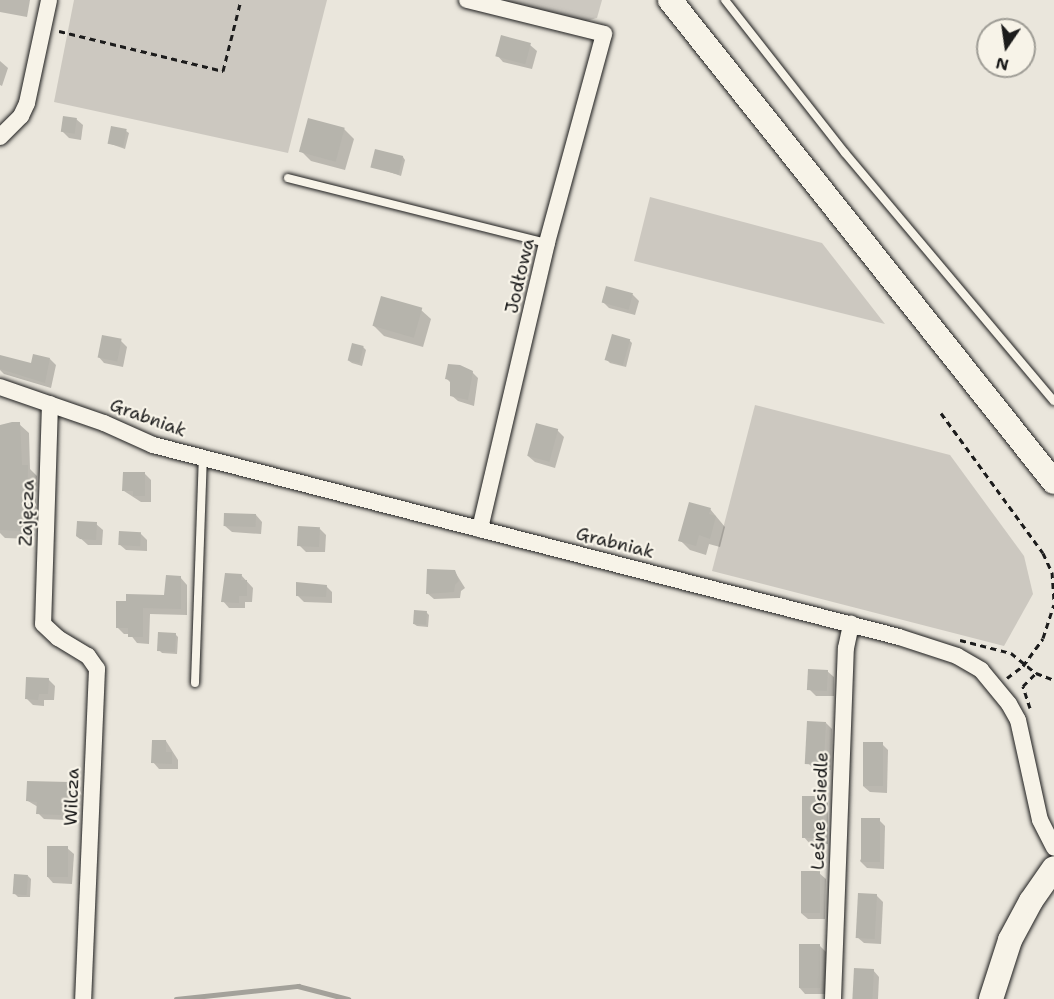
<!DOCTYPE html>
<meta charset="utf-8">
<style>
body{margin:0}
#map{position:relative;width:1054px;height:999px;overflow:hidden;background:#eae6dc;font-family:"Shantell Sans",sans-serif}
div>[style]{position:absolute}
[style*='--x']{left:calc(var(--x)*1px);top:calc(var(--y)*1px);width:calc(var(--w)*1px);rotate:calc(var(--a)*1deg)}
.green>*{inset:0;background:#ccc8c0}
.shadow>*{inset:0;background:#0003}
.stream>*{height:4.5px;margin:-2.25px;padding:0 2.25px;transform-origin:2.25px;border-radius:2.25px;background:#a3a19a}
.building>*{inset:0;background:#b6b4ac;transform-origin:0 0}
.path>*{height:3px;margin-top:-1.5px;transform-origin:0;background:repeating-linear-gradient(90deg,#1c1c1c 0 6px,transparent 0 10.5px)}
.roads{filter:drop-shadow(0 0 2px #1c1c1c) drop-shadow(0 0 2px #1c1c1c)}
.lane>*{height:8px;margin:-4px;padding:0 4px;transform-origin:4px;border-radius:4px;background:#f7f3e8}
.street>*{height:16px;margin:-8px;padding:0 8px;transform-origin:8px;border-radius:8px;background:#f7f3e8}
.secondary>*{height:24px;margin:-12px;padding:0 12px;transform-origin:12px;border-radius:12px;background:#f7f3e8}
span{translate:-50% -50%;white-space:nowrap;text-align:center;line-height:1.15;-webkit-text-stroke:4.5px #f7f3e8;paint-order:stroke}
.street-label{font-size:18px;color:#1c1c1c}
.north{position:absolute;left:976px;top:18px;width:60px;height:60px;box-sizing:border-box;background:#f7f3e8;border:2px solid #9f9d96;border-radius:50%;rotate:193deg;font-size:16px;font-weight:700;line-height:24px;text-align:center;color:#1c1c1c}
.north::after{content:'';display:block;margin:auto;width:21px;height:27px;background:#1c1c1c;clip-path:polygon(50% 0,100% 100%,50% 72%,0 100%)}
</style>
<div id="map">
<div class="green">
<i style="clip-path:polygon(74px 0,327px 0,288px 153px,54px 102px)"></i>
<i style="clip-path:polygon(496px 0,602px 0,597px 18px,582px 22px)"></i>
<i style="clip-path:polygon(650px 197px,822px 243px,885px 324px,634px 261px)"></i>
<i style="clip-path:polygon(755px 405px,950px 455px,1024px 556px,1033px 594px,1004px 646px,712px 571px)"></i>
</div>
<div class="shadow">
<i style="clip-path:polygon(0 0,30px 0,27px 17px,0 12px)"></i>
<i style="clip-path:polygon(530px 45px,537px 51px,532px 69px,503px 62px,497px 55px)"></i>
<i style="clip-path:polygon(0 61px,8px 68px,2px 86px,0 85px)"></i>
<i style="clip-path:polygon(76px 119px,83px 125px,81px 140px,69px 138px,63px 132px)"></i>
<i style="clip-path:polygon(344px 129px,354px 139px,345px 170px,311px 161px,301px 151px)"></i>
<i style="clip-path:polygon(126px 131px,129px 133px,125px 149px,108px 143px)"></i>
<i style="clip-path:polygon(403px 157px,405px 160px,401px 176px,372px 166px)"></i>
<i style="clip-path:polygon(607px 288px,633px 295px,639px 301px,635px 315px,609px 308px,603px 302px)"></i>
<i style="clip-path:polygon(421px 310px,431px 319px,423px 347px,384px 336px,374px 326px)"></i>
<i style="clip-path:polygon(629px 340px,632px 343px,626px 367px,610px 363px,607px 360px)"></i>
<i style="clip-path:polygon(121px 341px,127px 347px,123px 367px,104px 363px,98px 356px)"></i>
<i style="clip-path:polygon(363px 347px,366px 350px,362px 366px,352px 363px,349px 361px)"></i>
<i style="clip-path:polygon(50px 359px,56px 365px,51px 388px,4px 374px,0 370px,0 360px,32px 365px)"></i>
<i style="clip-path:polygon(472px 372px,478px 378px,474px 406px,458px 401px,451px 395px,452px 384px,446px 378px)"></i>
<i style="clip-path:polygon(19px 424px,29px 433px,30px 469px,37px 476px,35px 523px,31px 523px,31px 539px,5px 538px,0 533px,0 441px)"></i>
<i style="clip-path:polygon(557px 430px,564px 437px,555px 468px,535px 462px,528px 456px)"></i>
<i style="clip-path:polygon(145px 474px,151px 480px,151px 502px,141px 502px,124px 491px)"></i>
<i style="clip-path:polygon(710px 509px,725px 527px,720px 547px,709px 544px,706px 555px,690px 550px,680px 540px)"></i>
<i style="clip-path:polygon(256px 515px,262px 522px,261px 534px,232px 532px,225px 526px)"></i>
<i style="clip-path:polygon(96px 524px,103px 530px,102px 545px,88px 545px,78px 536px)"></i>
<i style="clip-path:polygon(320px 529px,326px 535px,325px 552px,306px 552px,299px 545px)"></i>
<i style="clip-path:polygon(141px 534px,147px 540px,147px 551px,126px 550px,119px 544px)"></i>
<i style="clip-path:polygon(455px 572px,465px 588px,461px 591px,460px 598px,434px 599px,427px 593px)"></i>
<i style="clip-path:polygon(241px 575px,253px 588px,252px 602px,245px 602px,245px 608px,229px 608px,223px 601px)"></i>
<i style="clip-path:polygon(180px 577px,187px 585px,187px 615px,150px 614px,149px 644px,137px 643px,130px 634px,124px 634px,117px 627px,118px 602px,165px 596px)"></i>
<i style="clip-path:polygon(326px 586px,332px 592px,332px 603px,304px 602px,297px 595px)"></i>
<i style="clip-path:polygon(426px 612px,429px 615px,428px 627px,417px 626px,414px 624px)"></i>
<i style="clip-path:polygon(175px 634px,178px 637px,177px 654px,162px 653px,159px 650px)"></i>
<i style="clip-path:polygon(827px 671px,834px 677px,834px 696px,816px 696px,809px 689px)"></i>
<i style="clip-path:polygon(48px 679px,55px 686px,54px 700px,44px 700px,44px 706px,33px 705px,27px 699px)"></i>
<i style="clip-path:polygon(826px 723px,832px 729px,831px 770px,814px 769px,808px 763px)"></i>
<i style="clip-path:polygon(166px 741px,178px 760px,178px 769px,159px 769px,153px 762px)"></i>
<i style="clip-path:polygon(882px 744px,888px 750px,887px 793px,870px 792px,863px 786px)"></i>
<i style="clip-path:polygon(68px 784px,74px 790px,74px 803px,67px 803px,66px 820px,44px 819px,38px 813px,38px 807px,28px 801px)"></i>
<i style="clip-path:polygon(822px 797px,828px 803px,828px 844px,810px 844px,804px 837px)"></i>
<i style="clip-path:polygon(879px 820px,885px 826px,884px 869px,867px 868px,860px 861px)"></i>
<i style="clip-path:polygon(67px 848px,74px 854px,72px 884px,53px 883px,47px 876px)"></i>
<i style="clip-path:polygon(819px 873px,826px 879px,825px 919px,808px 919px,801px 913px)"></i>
<i style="clip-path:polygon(28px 876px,31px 879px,30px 897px,18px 897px,15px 894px)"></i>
<i style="clip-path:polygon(876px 895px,883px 902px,881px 944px,864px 943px,857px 937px)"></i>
<i style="clip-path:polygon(820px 946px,826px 952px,825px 994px,805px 994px,799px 987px)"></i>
<i style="clip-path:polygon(873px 970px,879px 977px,878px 999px,855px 999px)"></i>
</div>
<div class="stream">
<i style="--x:176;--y:999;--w:123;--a:-6.1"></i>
<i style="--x:298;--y:986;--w:52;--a:14.6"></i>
</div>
<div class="building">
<i style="left:501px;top:35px;width:31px;height:22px;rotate:15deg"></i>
<i style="left:63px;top:116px;width:14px;height:16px;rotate:8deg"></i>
<i style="left:308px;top:118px;width:38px;height:35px;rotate:15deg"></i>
<i style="left:111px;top:126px;width:16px;height:18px;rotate:11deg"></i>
<i style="left:375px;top:149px;width:29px;height:19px;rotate:14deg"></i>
<i style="left:606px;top:286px;width:28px;height:17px;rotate:15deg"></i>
<i style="left:381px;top:296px;width:43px;height:31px;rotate:16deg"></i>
<i style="left:612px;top:334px;width:19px;height:27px;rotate:16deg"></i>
<i style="left:102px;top:335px;width:20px;height:23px;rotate:11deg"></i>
<i style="left:352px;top:343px;width:12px;height:18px;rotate:14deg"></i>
<i style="clip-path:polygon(33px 354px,50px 358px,45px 383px,0 369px,0 355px,31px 363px)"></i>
<i style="clip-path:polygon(448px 364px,460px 365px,473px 371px,468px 400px,450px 396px,450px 380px,445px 379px)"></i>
<i style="clip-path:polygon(12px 422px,20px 422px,22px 465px,28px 465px,27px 514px,22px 514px,22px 531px,0 530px,0 425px)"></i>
<i style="left:536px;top:423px;width:23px;height:34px;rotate:15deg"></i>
<i style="clip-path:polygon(123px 472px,145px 472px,145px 496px,133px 496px,133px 491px,122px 491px)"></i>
<i style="clip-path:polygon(689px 502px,711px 508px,709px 514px,716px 516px,710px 539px,699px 535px,696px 546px,678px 541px)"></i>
<i style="left:224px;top:513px;width:32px;height:13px;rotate:2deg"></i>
<i style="clip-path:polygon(77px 521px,97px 522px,96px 540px,80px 539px,76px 536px)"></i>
<i style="left:298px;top:526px;width:22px;height:20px;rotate:3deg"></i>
<i style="left:119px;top:531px;width:22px;height:14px;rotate:3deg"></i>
<i style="clip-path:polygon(427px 569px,455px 570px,459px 581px,455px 585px,454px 592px,426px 594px)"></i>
<i style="clip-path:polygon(225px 573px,242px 574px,241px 580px,247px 580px,247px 596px,239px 596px,239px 603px,221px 602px)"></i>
<i style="clip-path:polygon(166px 575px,181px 576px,181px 609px,143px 608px,143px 637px,128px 637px,128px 628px,116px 628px,116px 601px,126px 601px,126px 594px,164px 595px)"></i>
<i style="clip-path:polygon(296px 582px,327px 585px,326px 597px,296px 596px)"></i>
<i style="left:414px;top:610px;width:13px;height:14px;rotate:4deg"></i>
<i style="left:158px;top:632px;width:18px;height:19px;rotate:3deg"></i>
<i style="left:808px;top:669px;width:20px;height:21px;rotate:3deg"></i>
<i style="clip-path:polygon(26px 677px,49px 678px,48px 694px,39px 694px,38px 700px,25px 699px)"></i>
<i style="left:807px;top:721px;width:19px;height:43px;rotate:3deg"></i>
<i style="clip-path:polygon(152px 740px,166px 740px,166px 752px,172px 752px,172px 764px,151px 763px)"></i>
<i style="left:863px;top:742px;width:20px;height:44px"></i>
<i style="clip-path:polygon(27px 781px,69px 782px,68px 797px,61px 797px,61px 815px,36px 814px,37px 802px,26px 801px)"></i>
<i style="left:802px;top:796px;width:21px;height:42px"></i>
<i style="left:861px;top:818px;width:19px;height:44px"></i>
<i style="left:47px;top:846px;width:21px;height:31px"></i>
<i style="left:801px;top:871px;width:19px;height:42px"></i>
<i style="left:14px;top:874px;width:14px;height:20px;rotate:4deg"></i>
<i style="left:858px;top:893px;width:19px;height:45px;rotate:3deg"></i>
<i style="left:799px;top:944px;width:21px;height:44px"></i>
<i style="left:854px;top:968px;width:20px;height:31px;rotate:3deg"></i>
</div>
<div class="path">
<i style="--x:59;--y:31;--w:169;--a:13.7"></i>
<i style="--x:223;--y:71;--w:73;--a:-75.8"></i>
<i style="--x:941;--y:413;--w:173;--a:53.9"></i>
<i style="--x:1043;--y:553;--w:21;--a:65"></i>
<i style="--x:1052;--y:572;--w:29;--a:86"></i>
<i style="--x:960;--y:640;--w:53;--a:14.3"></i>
<i style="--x:1011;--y:653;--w:32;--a:39"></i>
<i style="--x:1007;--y:678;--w:20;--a:-37"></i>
<i style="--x:1023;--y:666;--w:34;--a:-54"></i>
<i style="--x:1043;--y:638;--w:35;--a:-72"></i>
<i style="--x:1030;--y:708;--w:23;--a:-108"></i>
<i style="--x:1023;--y:686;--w:18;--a:-45"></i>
<i style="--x:1036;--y:673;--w:19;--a:21"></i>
</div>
<div class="roads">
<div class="lane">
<i style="--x:725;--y:0;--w:194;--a:51.9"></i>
<i style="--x:845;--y:153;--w:324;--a:49.9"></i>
<i style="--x:288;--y:178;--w:267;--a:14.1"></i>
<i style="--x:195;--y:683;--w:225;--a:-88"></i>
</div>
<div class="street">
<i style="--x:467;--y:0;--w:141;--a:13.9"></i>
<i style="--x:604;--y:34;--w:217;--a:105.3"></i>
<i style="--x:547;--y:243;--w:294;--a:103.2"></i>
<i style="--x:0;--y:137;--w:30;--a:-45"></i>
<i style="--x:21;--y:116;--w:14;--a:-65"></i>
<i style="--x:27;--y:103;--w:105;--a:-77.9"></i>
<i style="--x:0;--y:387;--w:110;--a:19.1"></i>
<i style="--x:104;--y:423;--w:54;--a:24.2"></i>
<i style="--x:153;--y:445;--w:770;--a:14.43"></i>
<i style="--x:899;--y:637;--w:61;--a:18.1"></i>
<i style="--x:957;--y:656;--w:28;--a:30"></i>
<i style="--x:981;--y:670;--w:44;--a:50.5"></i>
<i style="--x:1009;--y:704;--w:18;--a:61"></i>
<i style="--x:1018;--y:720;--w:102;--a:77.6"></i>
<i style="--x:1040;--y:820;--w:31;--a:63"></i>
<i style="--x:50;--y:404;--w:220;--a:91.8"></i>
<i style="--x:43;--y:624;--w:21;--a:43"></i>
<i style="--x:58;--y:638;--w:35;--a:31"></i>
<i style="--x:88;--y:656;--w:16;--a:55"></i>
<i style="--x:97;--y:669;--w:330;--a:92.4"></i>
<i style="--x:833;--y:999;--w:351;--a:-87.9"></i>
<i style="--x:846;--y:648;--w:25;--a:-78"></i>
</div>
<div class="secondary">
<i style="--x:670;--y:0;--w:616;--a:51.46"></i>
<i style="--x:991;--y:999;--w:62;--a:-72.1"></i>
<i style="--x:1010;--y:940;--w:44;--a:-61.7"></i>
<i style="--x:1031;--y:901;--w:40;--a:-55.1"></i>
</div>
</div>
<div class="street-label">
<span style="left:520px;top:276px;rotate:-77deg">Jodłowa</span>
<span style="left:148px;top:418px;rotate:20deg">Grabniak</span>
<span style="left:27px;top:513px;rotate:-88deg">Zajęcza</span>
<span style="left:615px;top:543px;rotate:14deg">Grabniak</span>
<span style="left:72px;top:797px;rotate:-88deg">Wilcza</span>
<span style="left:820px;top:811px;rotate:-88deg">Leśne Osiedle</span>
</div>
<div class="north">N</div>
</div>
